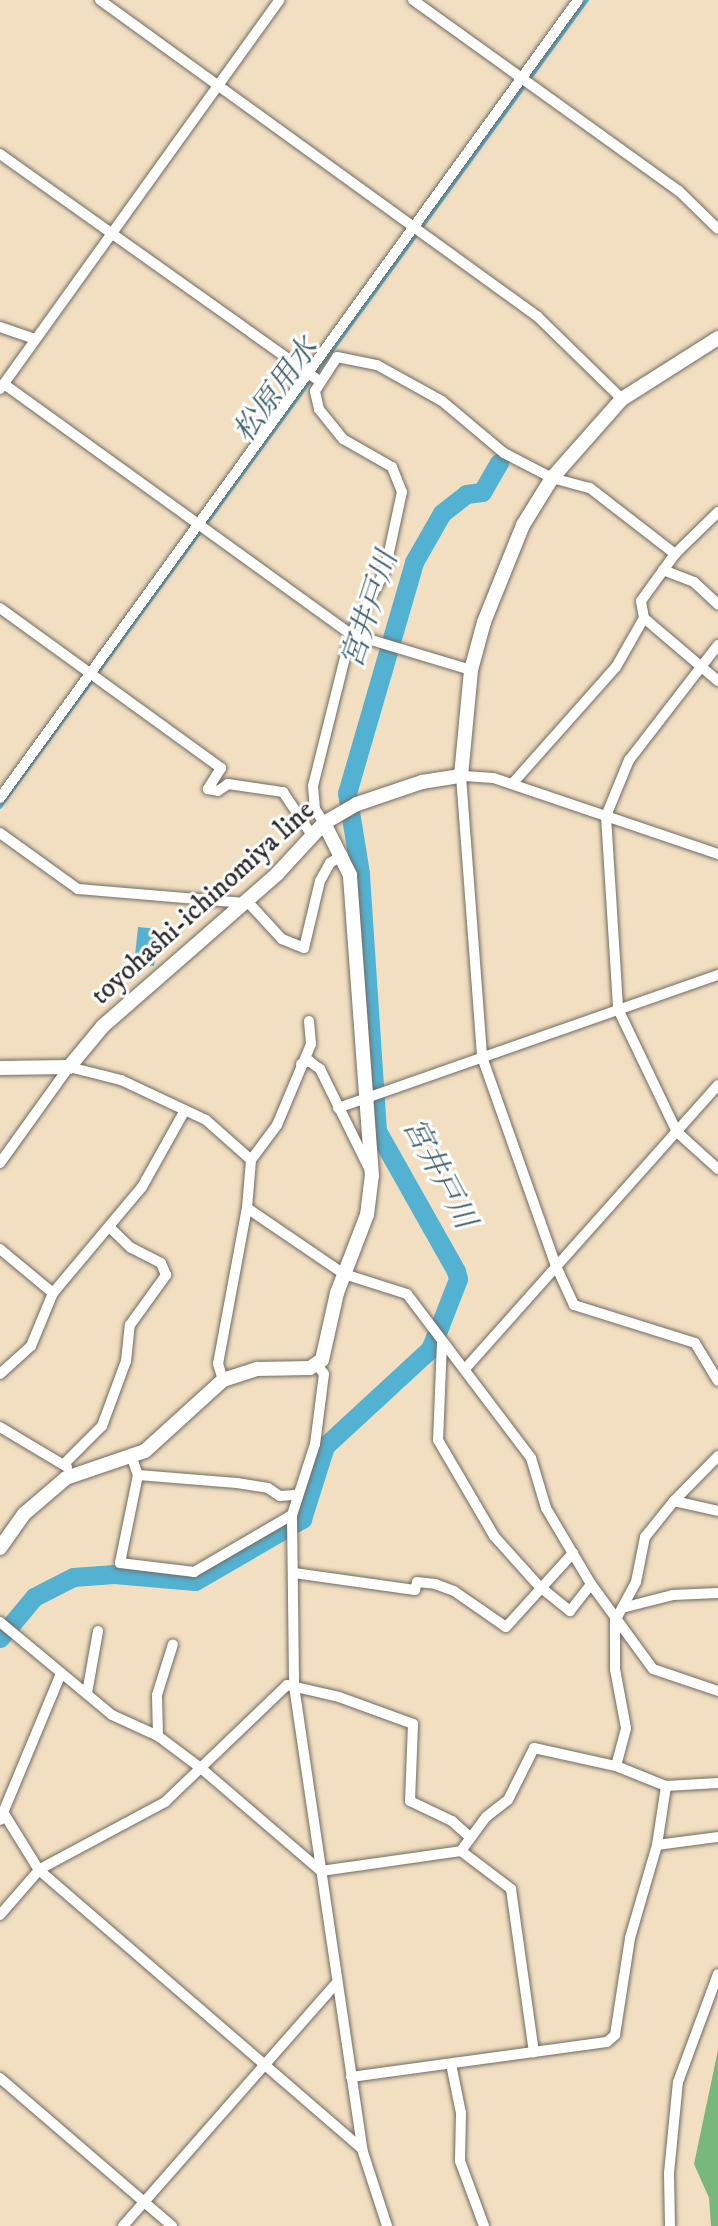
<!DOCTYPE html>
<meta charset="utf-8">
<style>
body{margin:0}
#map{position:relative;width:718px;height:2226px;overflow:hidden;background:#f2dfc2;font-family:"IM FELL DW Pica","Noto Serif JP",serif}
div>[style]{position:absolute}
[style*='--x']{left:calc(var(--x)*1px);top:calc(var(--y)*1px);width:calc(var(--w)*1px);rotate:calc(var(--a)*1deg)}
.forest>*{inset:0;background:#78b97b}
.water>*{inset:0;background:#53b1d1;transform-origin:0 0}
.stream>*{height:3.5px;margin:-1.75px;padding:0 1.75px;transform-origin:1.75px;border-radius:1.75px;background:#53b1d1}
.river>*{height:19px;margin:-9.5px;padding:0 9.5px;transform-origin:9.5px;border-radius:9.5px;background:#53b1d1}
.roads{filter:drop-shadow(0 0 2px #716a60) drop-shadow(0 0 2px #716a60)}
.street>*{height:10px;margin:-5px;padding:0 5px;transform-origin:5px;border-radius:5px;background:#fff}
.secondary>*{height:14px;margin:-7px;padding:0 7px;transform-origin:7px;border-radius:7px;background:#fff}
span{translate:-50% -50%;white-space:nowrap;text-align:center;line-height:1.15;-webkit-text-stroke:6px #fff;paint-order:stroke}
.street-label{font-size:28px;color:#2b2b2b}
.water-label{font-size:30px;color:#3b616d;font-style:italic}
</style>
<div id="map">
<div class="forest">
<i style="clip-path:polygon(718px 2050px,718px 2226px,711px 2226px,709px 2198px,694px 2164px)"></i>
</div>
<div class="water">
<i style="left:138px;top:927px;width:20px;height:37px;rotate:6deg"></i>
</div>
<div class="stream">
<i style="--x:0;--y:807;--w:998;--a:-53.97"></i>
</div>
<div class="river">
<i style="--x:0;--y:1638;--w:53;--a:-50.3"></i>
<i style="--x:34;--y:1597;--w:44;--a:-27.1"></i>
<i style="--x:73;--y:1577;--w:41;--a:-4.2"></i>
<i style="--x:114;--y:1574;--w:81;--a:4.9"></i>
<i style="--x:195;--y:1581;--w:124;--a:-30.1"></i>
<i style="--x:302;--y:1519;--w:77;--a:-72.5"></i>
<i style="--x:325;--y:1446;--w:143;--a:-42.7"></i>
<i style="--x:430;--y:1349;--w:26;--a:-67"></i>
<i style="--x:440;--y:1325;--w:49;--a:-68.6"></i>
<i style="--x:458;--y:1279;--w:8;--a:-104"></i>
<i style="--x:456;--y:1271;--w:161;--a:-119.4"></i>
<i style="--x:377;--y:1131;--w:259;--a:-93.8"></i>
<i style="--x:360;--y:873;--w:81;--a:-99.2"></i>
<i style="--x:347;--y:793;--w:241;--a:-73.8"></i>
<i style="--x:414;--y:562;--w:56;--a:-60.3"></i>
<i style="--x:442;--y:513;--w:31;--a:-38"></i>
<i style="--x:466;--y:494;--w:16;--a:-7"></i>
<i style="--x:482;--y:492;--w:34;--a:-60"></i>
</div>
<div class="roads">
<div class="street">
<i style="--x:100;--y:0;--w:541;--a:35.89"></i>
<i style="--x:538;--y:317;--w:117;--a:44.3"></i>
<i style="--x:413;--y:0;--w:327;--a:35.7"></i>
<i style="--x:679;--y:191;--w:54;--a:44.3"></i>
<i style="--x:0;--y:154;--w:392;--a:35.4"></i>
<i style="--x:0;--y:327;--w:37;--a:19"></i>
<i style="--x:4;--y:384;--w:428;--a:35.8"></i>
<i style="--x:351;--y:634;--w:125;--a:16.7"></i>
<i style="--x:0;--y:389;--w:479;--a:-54.3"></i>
<i style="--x:663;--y:570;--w:33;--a:21"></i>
<i style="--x:694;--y:582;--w:33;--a:43"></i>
<i style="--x:0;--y:608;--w:273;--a:35.9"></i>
<i style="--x:221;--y:768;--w:25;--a:122"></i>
<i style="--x:208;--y:789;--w:10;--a:11"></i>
<i style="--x:218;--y:791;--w:12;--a:-35"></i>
<i style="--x:228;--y:784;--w:56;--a:8.3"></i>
<i style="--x:283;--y:792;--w:50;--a:56.3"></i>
<i style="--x:644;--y:618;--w:97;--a:40.4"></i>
<i style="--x:718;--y:645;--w:145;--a:127.7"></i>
<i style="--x:629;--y:760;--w:61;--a:112.3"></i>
<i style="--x:606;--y:816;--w:193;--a:86.4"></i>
<i style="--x:618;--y:1009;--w:136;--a:64.4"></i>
<i style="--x:677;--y:1132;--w:55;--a:42.1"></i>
<i style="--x:512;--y:784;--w:157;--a:-48.4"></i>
<i style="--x:616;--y:667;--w:56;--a:-60.3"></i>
<i style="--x:644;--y:618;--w:17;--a:-100"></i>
<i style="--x:641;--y:601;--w:58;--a:-54.1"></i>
<i style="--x:675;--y:554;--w:60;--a:-44.3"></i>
<i style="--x:0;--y:798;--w:985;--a:-54.08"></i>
<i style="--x:324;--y:823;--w:17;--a:-123"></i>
<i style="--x:315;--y:809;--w:23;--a:-95"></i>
<i style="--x:313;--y:786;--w:157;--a:-76"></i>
<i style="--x:351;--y:634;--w:72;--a:-61.6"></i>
<i style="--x:385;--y:571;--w:81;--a:-77.9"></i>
<i style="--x:402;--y:492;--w:27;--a:-112"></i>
<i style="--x:392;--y:467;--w:56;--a:-150.3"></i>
<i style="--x:343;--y:439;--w:38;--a:-129"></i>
<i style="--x:319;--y:409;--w:18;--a:-103"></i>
<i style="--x:315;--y:391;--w:40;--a:-57.1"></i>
<i style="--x:337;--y:357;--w:41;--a:11.3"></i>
<i style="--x:377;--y:365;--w:74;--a:29"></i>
<i style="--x:442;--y:401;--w:81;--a:40"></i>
<i style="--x:504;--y:453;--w:54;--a:27.5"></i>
<i style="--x:552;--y:478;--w:39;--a:15"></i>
<i style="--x:590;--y:488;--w:108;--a:37.8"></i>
<i style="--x:0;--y:833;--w:96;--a:35.7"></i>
<i style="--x:78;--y:889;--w:167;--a:4.8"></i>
<i style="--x:718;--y:854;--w:237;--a:-161.3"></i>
<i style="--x:493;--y:778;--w:32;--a:-176"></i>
<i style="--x:461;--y:776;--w:282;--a:85.7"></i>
<i style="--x:482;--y:1057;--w:222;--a:70.5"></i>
<i style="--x:556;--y:1266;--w:43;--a:65.2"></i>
<i style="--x:574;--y:1305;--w:127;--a:17.4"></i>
<i style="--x:695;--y:1343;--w:44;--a:58.8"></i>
<i style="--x:247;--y:901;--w:52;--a:47.4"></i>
<i style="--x:282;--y:939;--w:24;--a:22"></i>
<i style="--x:304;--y:948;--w:69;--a:-76.6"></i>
<i style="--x:320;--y:881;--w:21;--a:-61"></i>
<i style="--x:330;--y:863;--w:15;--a:-32"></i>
<i style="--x:301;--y:1064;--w:9;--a:-21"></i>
<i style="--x:309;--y:1061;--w:14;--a:36"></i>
<i style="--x:320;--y:1069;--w:113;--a:63.7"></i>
<i style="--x:338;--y:1108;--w:403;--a:-19.3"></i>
<i style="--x:0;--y:1163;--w:118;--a:-54.3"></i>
<i style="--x:69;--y:1067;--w:54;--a:14"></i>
<i style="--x:121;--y:1080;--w:94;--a:25.2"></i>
<i style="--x:206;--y:1120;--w:60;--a:41.6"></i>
<i style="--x:247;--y:1208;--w:117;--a:34.2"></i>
<i style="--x:344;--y:1274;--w:66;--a:17.6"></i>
<i style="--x:407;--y:1294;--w:206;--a:52.9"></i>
<i style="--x:531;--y:1458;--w:52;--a:73.3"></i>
<i style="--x:546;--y:1508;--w:88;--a:59.4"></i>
<i style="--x:591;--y:1584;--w:105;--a:53.9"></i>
<i style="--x:653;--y:1669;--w:69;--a:18.7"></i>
<i style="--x:0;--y:1249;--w:69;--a:39.7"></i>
<i style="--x:442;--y:1342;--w:98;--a:92.3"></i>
<i style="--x:438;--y:1440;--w:111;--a:59.7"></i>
<i style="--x:494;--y:1536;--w:67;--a:48"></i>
<i style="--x:539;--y:1586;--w:40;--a:39"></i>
<i style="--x:570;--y:1611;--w:34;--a:-52"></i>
<i style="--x:317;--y:1365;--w:11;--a:52"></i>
<i style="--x:324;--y:1374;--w:71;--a:97.3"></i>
<i style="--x:315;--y:1444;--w:75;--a:107.9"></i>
<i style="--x:292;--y:1515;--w:171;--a:89.3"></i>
<i style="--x:294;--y:1686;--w:468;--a:81.6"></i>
<i style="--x:362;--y:2149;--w:81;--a:72"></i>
<i style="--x:465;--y:1369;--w:380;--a:-48.3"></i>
<i style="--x:0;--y:1374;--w:42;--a:-42.1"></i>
<i style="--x:31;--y:1346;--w:57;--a:-67.5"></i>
<i style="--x:53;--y:1293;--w:138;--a:-50"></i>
<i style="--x:142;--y:1187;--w:88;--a:-60.8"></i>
<i style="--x:223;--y:1380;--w:17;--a:-107"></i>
<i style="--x:218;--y:1364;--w:159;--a:-79.5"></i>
<i style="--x:247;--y:1208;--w:48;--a:-85.2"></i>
<i style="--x:251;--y:1160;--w:44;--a:-53.4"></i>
<i style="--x:277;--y:1125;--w:88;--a:-67.2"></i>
<i style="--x:311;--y:1044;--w:23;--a:-95"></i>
<i style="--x:0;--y:1427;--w:78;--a:30.8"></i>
<i style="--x:132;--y:1458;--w:18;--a:71"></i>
<i style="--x:138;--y:1475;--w:90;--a:101.6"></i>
<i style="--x:120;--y:1563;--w:75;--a:6.9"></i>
<i style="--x:194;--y:1572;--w:113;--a:-30.2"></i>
<i style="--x:64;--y:1464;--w:54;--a:-45"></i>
<i style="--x:102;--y:1426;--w:69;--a:-69.7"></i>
<i style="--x:126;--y:1361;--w:36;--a:-84"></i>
<i style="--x:130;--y:1325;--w:62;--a:-54.2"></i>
<i style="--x:166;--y:1275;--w:13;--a:-113"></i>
<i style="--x:161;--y:1263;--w:34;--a:-153"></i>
<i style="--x:131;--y:1248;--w:30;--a:-136"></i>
<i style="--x:138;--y:1475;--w:99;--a:4.6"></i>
<i style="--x:237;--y:1483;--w:31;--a:9"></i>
<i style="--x:268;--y:1488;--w:14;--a:34"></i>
<i style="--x:280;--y:1496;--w:16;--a:-4"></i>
<i style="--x:674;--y:1501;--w:63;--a:-45.6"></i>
<i style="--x:294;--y:1573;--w:122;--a:8"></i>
<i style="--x:415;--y:1590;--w:8;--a:-76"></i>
<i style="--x:417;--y:1582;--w:18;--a:6"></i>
<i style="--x:435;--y:1584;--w:20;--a:20"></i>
<i style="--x:454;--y:1591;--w:63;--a:34.7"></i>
<i style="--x:506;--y:1627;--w:100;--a:-47.8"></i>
<i style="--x:622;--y:1608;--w:53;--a:-14.3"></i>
<i style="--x:673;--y:1595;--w:45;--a:-2.5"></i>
<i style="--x:0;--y:1622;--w:146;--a:39.7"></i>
<i style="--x:112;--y:1715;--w:51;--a:24.5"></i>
<i style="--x:158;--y:1736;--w:55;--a:36.9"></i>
<i style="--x:202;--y:1769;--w:157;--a:40.6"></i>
<i style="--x:321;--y:1871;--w:141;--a:-8.1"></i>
<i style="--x:461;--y:1851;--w:63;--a:37.2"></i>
<i style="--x:511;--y:1889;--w:165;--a:82"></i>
<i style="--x:87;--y:1693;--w:63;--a:-79.9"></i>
<i style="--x:158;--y:1736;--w:41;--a:-91.4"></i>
<i style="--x:157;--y:1695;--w:53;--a:-72.6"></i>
<i style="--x:616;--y:1766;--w:39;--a:-75"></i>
<i style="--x:626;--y:1728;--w:60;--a:-100.6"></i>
<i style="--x:615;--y:1669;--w:48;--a:-90"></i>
<i style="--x:615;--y:1621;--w:44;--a:-61.7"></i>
<i style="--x:636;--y:1582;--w:46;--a:-78.7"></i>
<i style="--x:645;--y:1537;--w:46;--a:-51.1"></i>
<i style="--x:674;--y:1501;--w:45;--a:12.8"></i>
<i style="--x:3;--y:1812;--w:68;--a:58.2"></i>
<i style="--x:39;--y:1870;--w:427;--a:40.8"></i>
<i style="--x:0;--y:1820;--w:156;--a:-67.4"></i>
<i style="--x:657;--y:1845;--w:62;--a:-7.5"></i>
<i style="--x:461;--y:1851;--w:42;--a:-53.7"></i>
<i style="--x:486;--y:1817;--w:28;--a:-38"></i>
<i style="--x:508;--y:1800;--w:58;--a:-63.4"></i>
<i style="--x:534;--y:1748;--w:84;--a:12.4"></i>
<i style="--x:616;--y:1766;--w:54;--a:21.8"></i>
<i style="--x:666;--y:1786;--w:52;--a:-3.3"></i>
<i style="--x:0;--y:1915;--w:61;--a:-49"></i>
<i style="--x:40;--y:1869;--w:142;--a:-28.2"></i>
<i style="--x:165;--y:1802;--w:169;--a:-43.8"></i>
<i style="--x:287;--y:1685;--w:53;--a:13"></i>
<i style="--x:339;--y:1697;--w:79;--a:20"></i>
<i style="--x:413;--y:1724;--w:77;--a:92.2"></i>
<i style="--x:410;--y:1801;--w:47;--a:25.5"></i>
<i style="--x:452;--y:1821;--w:25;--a:42"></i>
<i style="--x:451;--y:2064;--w:50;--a:78.5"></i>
<i style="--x:461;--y:2113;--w:48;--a:91.2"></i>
<i style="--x:460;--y:2161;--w:69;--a:69.7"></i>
<i style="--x:351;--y:2077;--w:258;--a:-7.8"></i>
<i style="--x:607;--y:2042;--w:11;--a:-41"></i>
<i style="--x:615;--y:2035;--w:98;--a:-81.2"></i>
<i style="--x:630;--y:1938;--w:97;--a:-73.8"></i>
<i style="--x:657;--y:1845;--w:60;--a:-81.3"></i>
<i style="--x:0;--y:2078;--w:227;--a:40.7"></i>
<i style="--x:123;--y:2226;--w:325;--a:-48.7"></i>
<i style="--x:670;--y:2226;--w:53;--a:-91.1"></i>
<i style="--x:669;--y:2173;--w:91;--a:-84.4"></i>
<i style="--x:678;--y:2082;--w:115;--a:-69.7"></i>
</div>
<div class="secondary">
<i style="--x:0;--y:1068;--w:69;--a:-0.8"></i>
<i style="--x:69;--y:1067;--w:53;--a:-50.3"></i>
<i style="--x:103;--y:1026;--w:231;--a:-41.1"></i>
<i style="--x:277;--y:874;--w:69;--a:-47.3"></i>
<i style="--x:324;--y:823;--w:38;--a:-30"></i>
<i style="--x:357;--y:804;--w:69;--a:-18.7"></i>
<i style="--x:422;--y:782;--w:39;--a:-9"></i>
<i style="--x:461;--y:776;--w:106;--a:-84.6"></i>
<i style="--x:471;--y:670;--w:50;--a:-74.8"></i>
<i style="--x:484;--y:622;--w:105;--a:-68.1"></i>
<i style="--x:523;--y:525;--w:55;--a:-58.3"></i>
<i style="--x:552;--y:478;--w:106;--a:-48.5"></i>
<i style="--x:622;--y:399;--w:114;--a:-32.4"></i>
<i style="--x:0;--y:1548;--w:42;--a:-54.8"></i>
<i style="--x:24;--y:1514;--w:55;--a:-40.6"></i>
<i style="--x:66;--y:1478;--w:83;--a:-18.9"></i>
<i style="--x:145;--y:1451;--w:105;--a:-42.3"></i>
<i style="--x:223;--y:1380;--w:36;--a:-18"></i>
<i style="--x:257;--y:1369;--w:53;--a:-1.1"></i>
<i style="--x:310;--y:1368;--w:14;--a:-34"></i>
<i style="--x:322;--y:1360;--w:69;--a:-77.4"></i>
<i style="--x:337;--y:1293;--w:84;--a:-69"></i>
<i style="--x:367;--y:1215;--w:39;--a:-83"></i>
<i style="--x:372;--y:1176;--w:302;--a:-94.2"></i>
<i style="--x:350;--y:875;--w:58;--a:-116.6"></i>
</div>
</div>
<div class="street-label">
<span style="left:203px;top:903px;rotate:-42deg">toyohashi-ichinomiya line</span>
</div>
<div class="water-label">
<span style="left:277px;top:391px;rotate:-54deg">松原用水</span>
<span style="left:371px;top:610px;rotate:-72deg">宮井戸川</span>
<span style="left:438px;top:1174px;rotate:62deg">宮井戸川</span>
</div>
</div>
